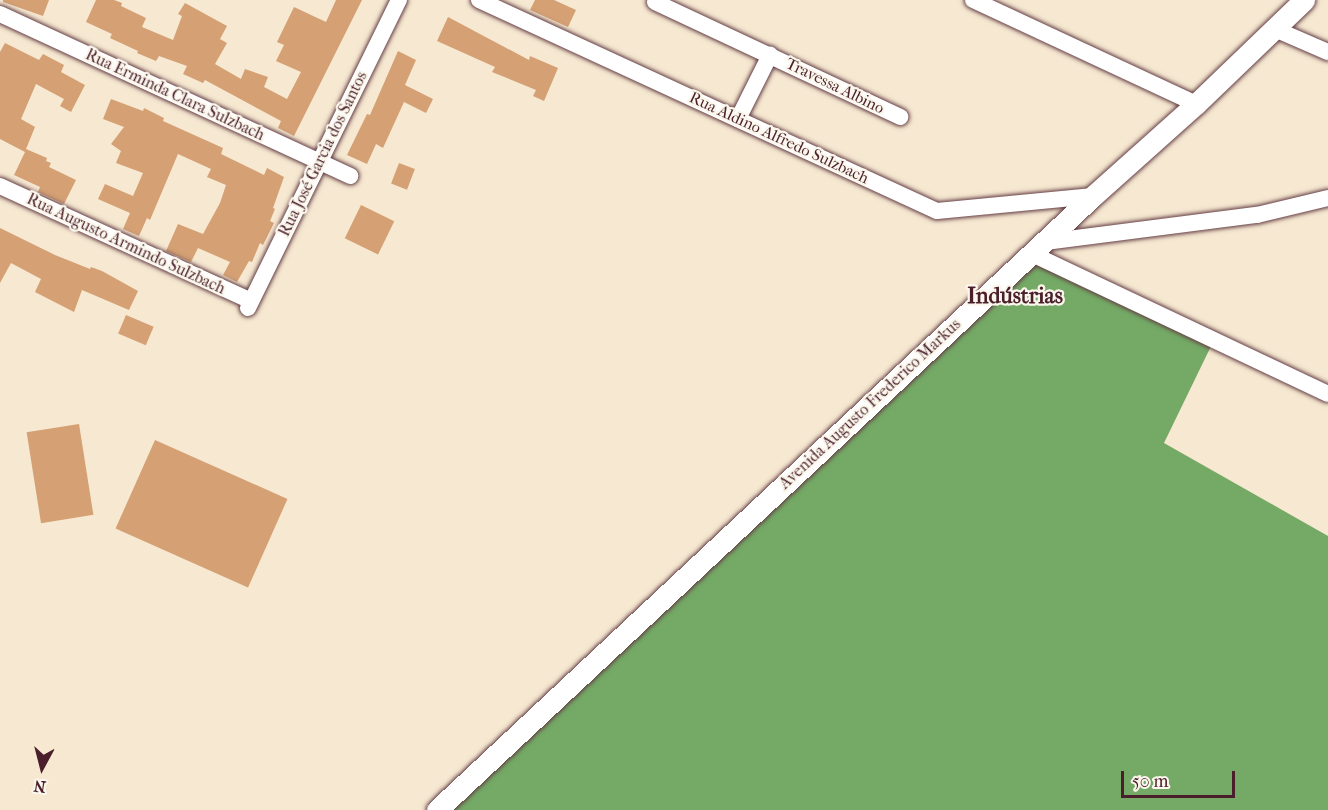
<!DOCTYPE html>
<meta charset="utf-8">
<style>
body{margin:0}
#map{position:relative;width:1328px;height:810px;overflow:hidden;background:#f6e8d1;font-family:"IM FELL French Canon",serif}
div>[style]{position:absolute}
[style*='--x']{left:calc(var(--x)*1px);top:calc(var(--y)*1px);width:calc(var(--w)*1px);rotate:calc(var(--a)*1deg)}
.forest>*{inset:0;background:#74aa66}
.building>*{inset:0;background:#d4a074;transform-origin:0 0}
.roads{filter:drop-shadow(0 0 2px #643d44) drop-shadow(0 0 2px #643d44)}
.minor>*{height:16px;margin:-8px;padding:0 8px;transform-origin:8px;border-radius:8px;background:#fff}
.tertiary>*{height:21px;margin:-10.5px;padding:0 10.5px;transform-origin:10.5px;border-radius:10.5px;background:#fff}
span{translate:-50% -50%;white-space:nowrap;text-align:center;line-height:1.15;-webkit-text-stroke:4.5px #fbf7ec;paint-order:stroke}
.street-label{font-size:16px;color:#4a1f2b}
.district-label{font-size:22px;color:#4a1f2b;font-weight:700}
.north{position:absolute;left:12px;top:738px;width:60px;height:60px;-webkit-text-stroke:4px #fbf7ec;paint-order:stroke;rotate:187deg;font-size:16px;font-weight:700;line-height:24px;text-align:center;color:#4a1f2b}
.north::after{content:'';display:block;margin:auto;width:21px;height:27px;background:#4a1f2b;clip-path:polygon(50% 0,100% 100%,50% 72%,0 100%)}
.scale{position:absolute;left:1121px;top:771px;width:114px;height:27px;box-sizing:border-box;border:3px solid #4a1f2b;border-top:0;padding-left:8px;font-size:18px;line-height:21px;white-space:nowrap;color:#4a1f2b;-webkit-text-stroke:4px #fbf7ec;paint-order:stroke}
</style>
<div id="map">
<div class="forest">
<i style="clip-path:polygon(1032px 254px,1214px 340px,1164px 443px,1328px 536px,1328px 810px,437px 810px)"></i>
</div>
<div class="building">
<i style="clip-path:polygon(3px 0,49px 0,43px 16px,3px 2px)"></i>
<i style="clip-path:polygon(96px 0,114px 0,122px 3px,121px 6px,146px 18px,142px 27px,173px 40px,182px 16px,178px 14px,185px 3px,227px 26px,220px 39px,227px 43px,215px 64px,241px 79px,245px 69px,268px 77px,264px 87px,287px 99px,301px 72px,276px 61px,284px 45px,277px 42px,294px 7px,326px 22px,336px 0,362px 0,294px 136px,278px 128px,281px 121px,205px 80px,203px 83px,183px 74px,187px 66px,159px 56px,156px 61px,137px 53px,138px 51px,110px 38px,112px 34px,86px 22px)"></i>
<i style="clip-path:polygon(535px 0,554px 0,576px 10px,568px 27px,530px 10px)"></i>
<i style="clip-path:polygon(448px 17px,529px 60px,530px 56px,558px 68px,544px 101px,533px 96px,536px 90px,492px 72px,495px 67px,437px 41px)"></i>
<i style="clip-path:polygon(5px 43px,39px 60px,43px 54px,64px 65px,61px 72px,85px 85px,71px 112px,60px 106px,64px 99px,36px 84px,21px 119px,35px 127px,26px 149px,47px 158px,46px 161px,51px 163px,49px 167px,76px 180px,64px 204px,38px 192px,40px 187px,14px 175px,25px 152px,0 139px,0 52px)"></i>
<i style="clip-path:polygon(398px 51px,416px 60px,405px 85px,433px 99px,426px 113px,404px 102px,383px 148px,376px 144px,367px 164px,347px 155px,367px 114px,370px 115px)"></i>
<i style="clip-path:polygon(111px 99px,143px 111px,144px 108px,164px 118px,163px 121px,223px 148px,221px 154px,264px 175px,267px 168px,284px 177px,273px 208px,275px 209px,270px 221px,274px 223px,263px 245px,260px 243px,252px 262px,249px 261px,237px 282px,223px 275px,230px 262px,198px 248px,191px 262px,166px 251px,178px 224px,203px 234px,220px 203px,226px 185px,207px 177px,211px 169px,178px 154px,150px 220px,147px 218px,139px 236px,123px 229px,130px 213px,98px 199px,105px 184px,133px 196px,143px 173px,116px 163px,121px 151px,111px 144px,124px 127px,103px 119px)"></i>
<i style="left:399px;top:163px;width:17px;height:22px;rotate:21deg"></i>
<i style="left:361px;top:205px;width:37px;height:37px;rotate:26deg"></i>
<i style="clip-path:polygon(0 228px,55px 255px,90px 269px,91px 267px,102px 271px,138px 291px,129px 310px,82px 290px,74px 312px,35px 292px,41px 279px,11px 263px,0 283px)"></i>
<i style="left:126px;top:315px;width:30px;height:20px;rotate:23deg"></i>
<i style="left:79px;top:424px;width:92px;height:53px;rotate:81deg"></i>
<i style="left:155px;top:440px;width:145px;height:97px;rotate:24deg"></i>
</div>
<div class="roads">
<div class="minor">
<i style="--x:479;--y:0;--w:504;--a:24.74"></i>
<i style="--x:937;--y:211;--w:157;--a:-5.5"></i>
<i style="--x:973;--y:0;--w:246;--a:25"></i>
<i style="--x:655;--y:2;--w:271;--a:25.1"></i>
<i style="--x:0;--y:14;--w:386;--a:24.8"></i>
<i style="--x:1275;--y:29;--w:58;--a:23.5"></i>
<i style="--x:738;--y:119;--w:72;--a:-63.4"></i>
<i style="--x:0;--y:186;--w:276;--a:24.6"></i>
<i style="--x:1045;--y:242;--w:214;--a:-7.3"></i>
<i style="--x:1257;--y:215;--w:73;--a:-13.5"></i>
<i style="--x:1032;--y:254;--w:327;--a:25.3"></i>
<i style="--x:248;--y:308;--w:343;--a:-63.9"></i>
</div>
<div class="tertiary">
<i style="--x:437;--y:810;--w:899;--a:-43.11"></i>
<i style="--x:1093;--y:196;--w:138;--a:-41.8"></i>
<i style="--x:1196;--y:104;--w:150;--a:-43.9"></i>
</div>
</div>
<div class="street-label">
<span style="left:835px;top:86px;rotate:26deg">Travessa Albino</span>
<span style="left:175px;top:95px;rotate:25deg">Rua Erminda Clara Sulzbach</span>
<span style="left:779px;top:138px;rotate:25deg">Rua Aldino Alfredo Sulzbach</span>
<span style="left:323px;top:154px;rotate:-64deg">Rua José Garcia dos Santos</span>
<span style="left:126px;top:244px;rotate:25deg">Rua Augusto Armindo Sulzbach</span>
<span style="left:870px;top:404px;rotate:-43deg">Avenida Augusto Frederico Markus</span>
</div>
<div class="district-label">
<span style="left:1015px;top:297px">Indústrias</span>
</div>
<div class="north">N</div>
<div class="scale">50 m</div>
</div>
